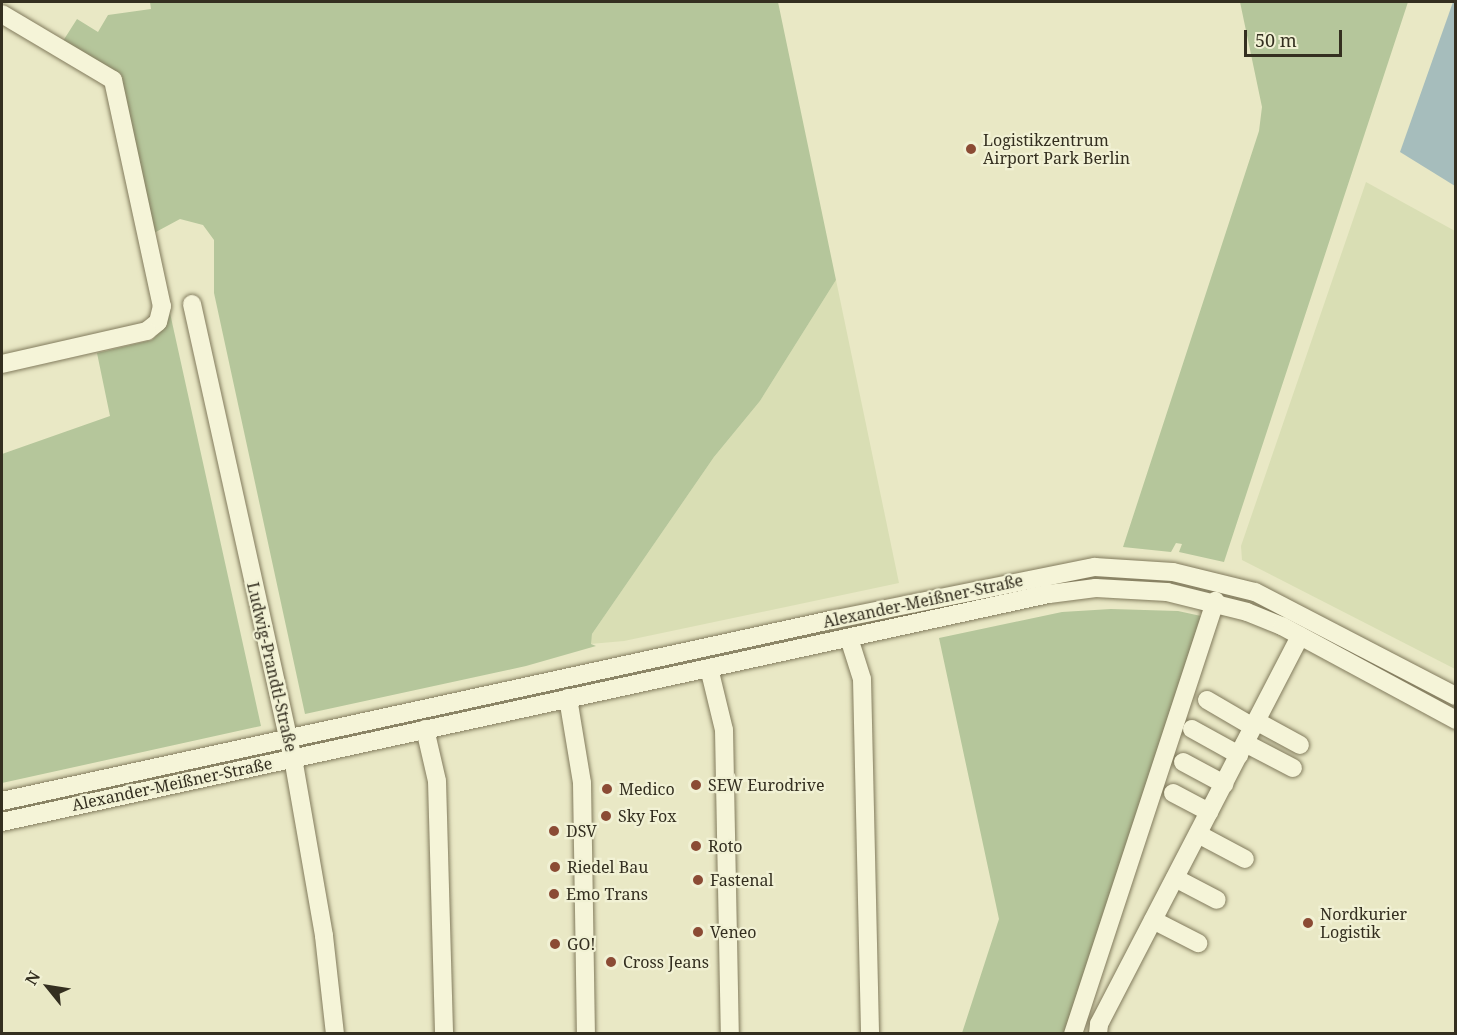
<!DOCTYPE html>
<meta charset="utf-8">
<style>
body{margin:0}
#map{position:relative;width:1457px;height:1035px;overflow:hidden;background:#e9e8c5;font-family:"Noto Serif",serif}
div>[style]{position:absolute}
[style*='--x']{left:calc(var(--x)*1px);top:calc(var(--y)*1px);width:calc(var(--w)*1px);rotate:calc(var(--a)*1deg)}
.farmland>*{inset:0;background:#d9deb4}
.green>*{inset:0;background:#b5c69b}
.water>*{inset:0;background:#a6bdbc}
.roads{filter:drop-shadow(0 0 2px #827b5d) drop-shadow(0 0 2px #827b5d)}
.minor>*{height:18px;margin:-9px;padding:0 9px;transform-origin:9px;border-radius:9px;background:#f5f4d8}
.dots>*{width:16px;height:16px;translate:-50% -50%;box-sizing:border-box;border:3px solid #f1f1d4;border-radius:50%}
span{translate:-50% -50%;white-space:nowrap;text-align:center;line-height:1.15;-webkit-text-stroke:4.5px #f1f1d4;paint-order:stroke}
.poi-label{font-size:16px;color:#342f20}
.left{translate:0 -50%;text-align:left}
.street-label{font-size:16px;color:#342f20}
.frame{position:absolute;inset:0;border:3px solid #342f20;pointer-events:none}
.north{position:absolute;left:18px;top:957px;width:60px;height:60px;-webkit-text-stroke:4px #f1f1d4;paint-order:stroke;rotate:300deg;font-size:16px;font-weight:700;line-height:24px;text-align:center;color:#342f20}
.north::after{content:'';display:block;margin:auto;width:21px;height:27px;background:#342f20;clip-path:polygon(50% 0,100% 100%,50% 72%,0 100%)}
.scale{position:absolute;left:1244px;top:30px;width:98px;height:27px;box-sizing:border-box;border:3px solid #342f20;border-top:0;padding-left:8px;font-size:18px;line-height:21px;white-space:nowrap;color:#342f20;-webkit-text-stroke:4px #f1f1d4;paint-order:stroke}
</style>
<div id="map">
<div class="farmland">
<i style="clip-path:polygon(1366px 182px,1455px 231px,1455px 669px,1242px 560px,1241px 546px)"></i>
<i style="clip-path:polygon(836px 280px,899px 583px,624px 641px,590px 644px,592px 634px,714px 457px,760px 401px)"></i>
</div>
<div class="green">
<i style="clip-path:polygon(150px 2px,778px 2px,836px 280px,760px 401px,714px 457px,592px 634px,591px 644px,596px 646px,526px 666px,305px 714px,214px 293px,214px 240px,203px 225px,180px 219px,154px 233px,120px 74px,63px 41px,77px 19px,98px 32px,108px 15px,151px 9px)"></i>
<i style="clip-path:polygon(1240px 2px,1408px 2px,1224px 562px,1179px 552px,1182px 544px,1176px 543px,1171px 552px,1123px 547px,1259px 131px,1262px 107px)"></i>
<i style="clip-path:polygon(170px 313px,261px 726px,2px 783px,2px 454px,110px 416px,97px 353px,152px 340px,165px 327px)"></i>
<i style="clip-path:polygon(1111px 609px,1178px 611px,1201px 616px,1065px 1033px,962px 1033px,999px 919px,939px 638px,1062px 612px)"></i>
</div>
<div class="water">
<i style="clip-path:polygon(1453px 2px,1456px 2px,1455px 186px,1400px 152px)"></i>
</div>
<div class="roads">
<div class="minor">
<i style="--x:2;--y:14;--w:129;--a:30.7"></i>
<i style="--x:113;--y:80;--w:231;--a:77.8"></i>
<i style="--x:162;--y:306;--w:16;--a:104"></i>
<i style="--x:158;--y:322;--w:14;--a:141"></i>
<i style="--x:147;--y:331;--w:149;--a:167.2"></i>
<i style="--x:192;--y:304;--w:465;--a:77.5"></i>
<i style="--x:293;--y:758;--w:181;--a:80.1"></i>
<i style="--x:324;--y:936;--w:99;--a:83.6"></i>
<i style="--x:849;--y:638;--w:43;--a:72.4"></i>
<i style="--x:862;--y:679;--w:355;--a:88.7"></i>
<i style="--x:709;--y:668;--w:64;--a:76.4"></i>
<i style="--x:724;--y:730;--w:304;--a:88.9"></i>
<i style="--x:568;--y:698;--w:86;--a:80.6"></i>
<i style="--x:582;--y:783;--w:251;--a:89.1"></i>
<i style="--x:1207;--y:700;--w:53;--a:30.4"></i>
<i style="--x:1256;--y:721;--w:50;--a:28.6"></i>
<i style="--x:425;--y:729;--w:53;--a:77"></i>
<i style="--x:437;--y:781;--w:253;--a:88.4"></i>
<i style="--x:1192;--y:729;--w:54;--a:29"></i>
<i style="--x:1245;--y:743;--w:54;--a:27.5"></i>
<i style="--x:1183;--y:762;--w:47;--a:28.2"></i>
<i style="--x:1173;--y:793;--w:41;--a:27.8"></i>
<i style="--x:2;--y:801;--w:849;--a:-12.32"></i>
<i style="--x:831;--y:620;--w:269;--a:-11.4"></i>
<i style="--x:1095;--y:567;--w:78;--a:3.7"></i>
<i style="--x:1173;--y:572;--w:84;--a:13.7"></i>
<i style="--x:1255;--y:592;--w:226;--a:27.4"></i>
<i style="--x:2;--y:822;--w:1072;--a:-12.29"></i>
<i style="--x:1049;--y:594;--w:47;--a:-7.3"></i>
<i style="--x:1096;--y:588;--w:71;--a:3.2"></i>
<i style="--x:1167;--y:592;--w:82;--a:14"></i>
<i style="--x:1247;--y:612;--w:38;--a:22"></i>
<i style="--x:1282;--y:626;--w:198;--a:28.4"></i>
<i style="--x:1198;--y:834;--w:53;--a:28"></i>
<i style="--x:1175;--y:878;--w:47;--a:27.6"></i>
<i style="--x:1153;--y:920;--w:51;--a:27.1"></i>
<i style="--x:1073;--y:1034;--w:456;--a:-71.8"></i>
<i style="--x:1098;--y:1034;--w:10;--a:-84"></i>
<i style="--x:1099;--y:1024;--w:437;--a:-62.6"></i>
</div>
</div>
<div class="dots">
<i style="left:971px;top:149px;background:#8b4b34"></i>
<i style="left:696px;top:785px;background:#8b4b34"></i>
<i style="left:607px;top:789px;background:#8b4b34"></i>
<i style="left:606px;top:816px;background:#8b4b34"></i>
<i style="left:554px;top:831px;background:#8b4b34"></i>
<i style="left:696px;top:846px;background:#8b4b34"></i>
<i style="left:555px;top:867px;background:#8b4b34"></i>
<i style="left:698px;top:880px;background:#8b4b34"></i>
<i style="left:554px;top:894px;background:#8b4b34"></i>
<i style="left:1308px;top:923px;background:#8b4b34"></i>
<i style="left:698px;top:932px;background:#8b4b34"></i>
<i style="left:555px;top:944px;background:#8b4b34"></i>
<i style="left:611px;top:962px;background:#8b4b34"></i>
</div>
<div class="poi-label">
<span class="left" style="left:983px;top:149px">Logistikzentrum<br>Airport Park Berlin</span>
<span class="left" style="left:708px;top:785px">SEW Eurodrive</span>
<span class="left" style="left:619px;top:789px">Medico</span>
<span class="left" style="left:618px;top:816px">Sky Fox</span>
<span class="left" style="left:566px;top:831px">DSV</span>
<span class="left" style="left:708px;top:846px">Roto</span>
<span class="left" style="left:567px;top:867px">Riedel Bau</span>
<span class="left" style="left:710px;top:880px">Fastenal</span>
<span class="left" style="left:566px;top:894px">Emo Trans</span>
<span class="left" style="left:1320px;top:923px">Nordkurier<br>Logistik</span>
<span class="left" style="left:710px;top:932px">Veneo</span>
<span class="left" style="left:567px;top:944px">GO!</span>
<span class="left" style="left:623px;top:962px">Cross Jeans</span>
</div>
<div class="street-label">
<span style="left:923px;top:601px;rotate:-12deg">Alexander-Meißner-Straße</span>
<span style="left:272px;top:667px;rotate:77deg">Ludwig-Prandtl-Straße</span>
<span style="left:172px;top:784px;rotate:-12deg">Alexander-Meißner-Straße</span>
</div>
<div class="frame"></div>
<div class="north">N</div>
<div class="scale">50 m</div>
</div>
